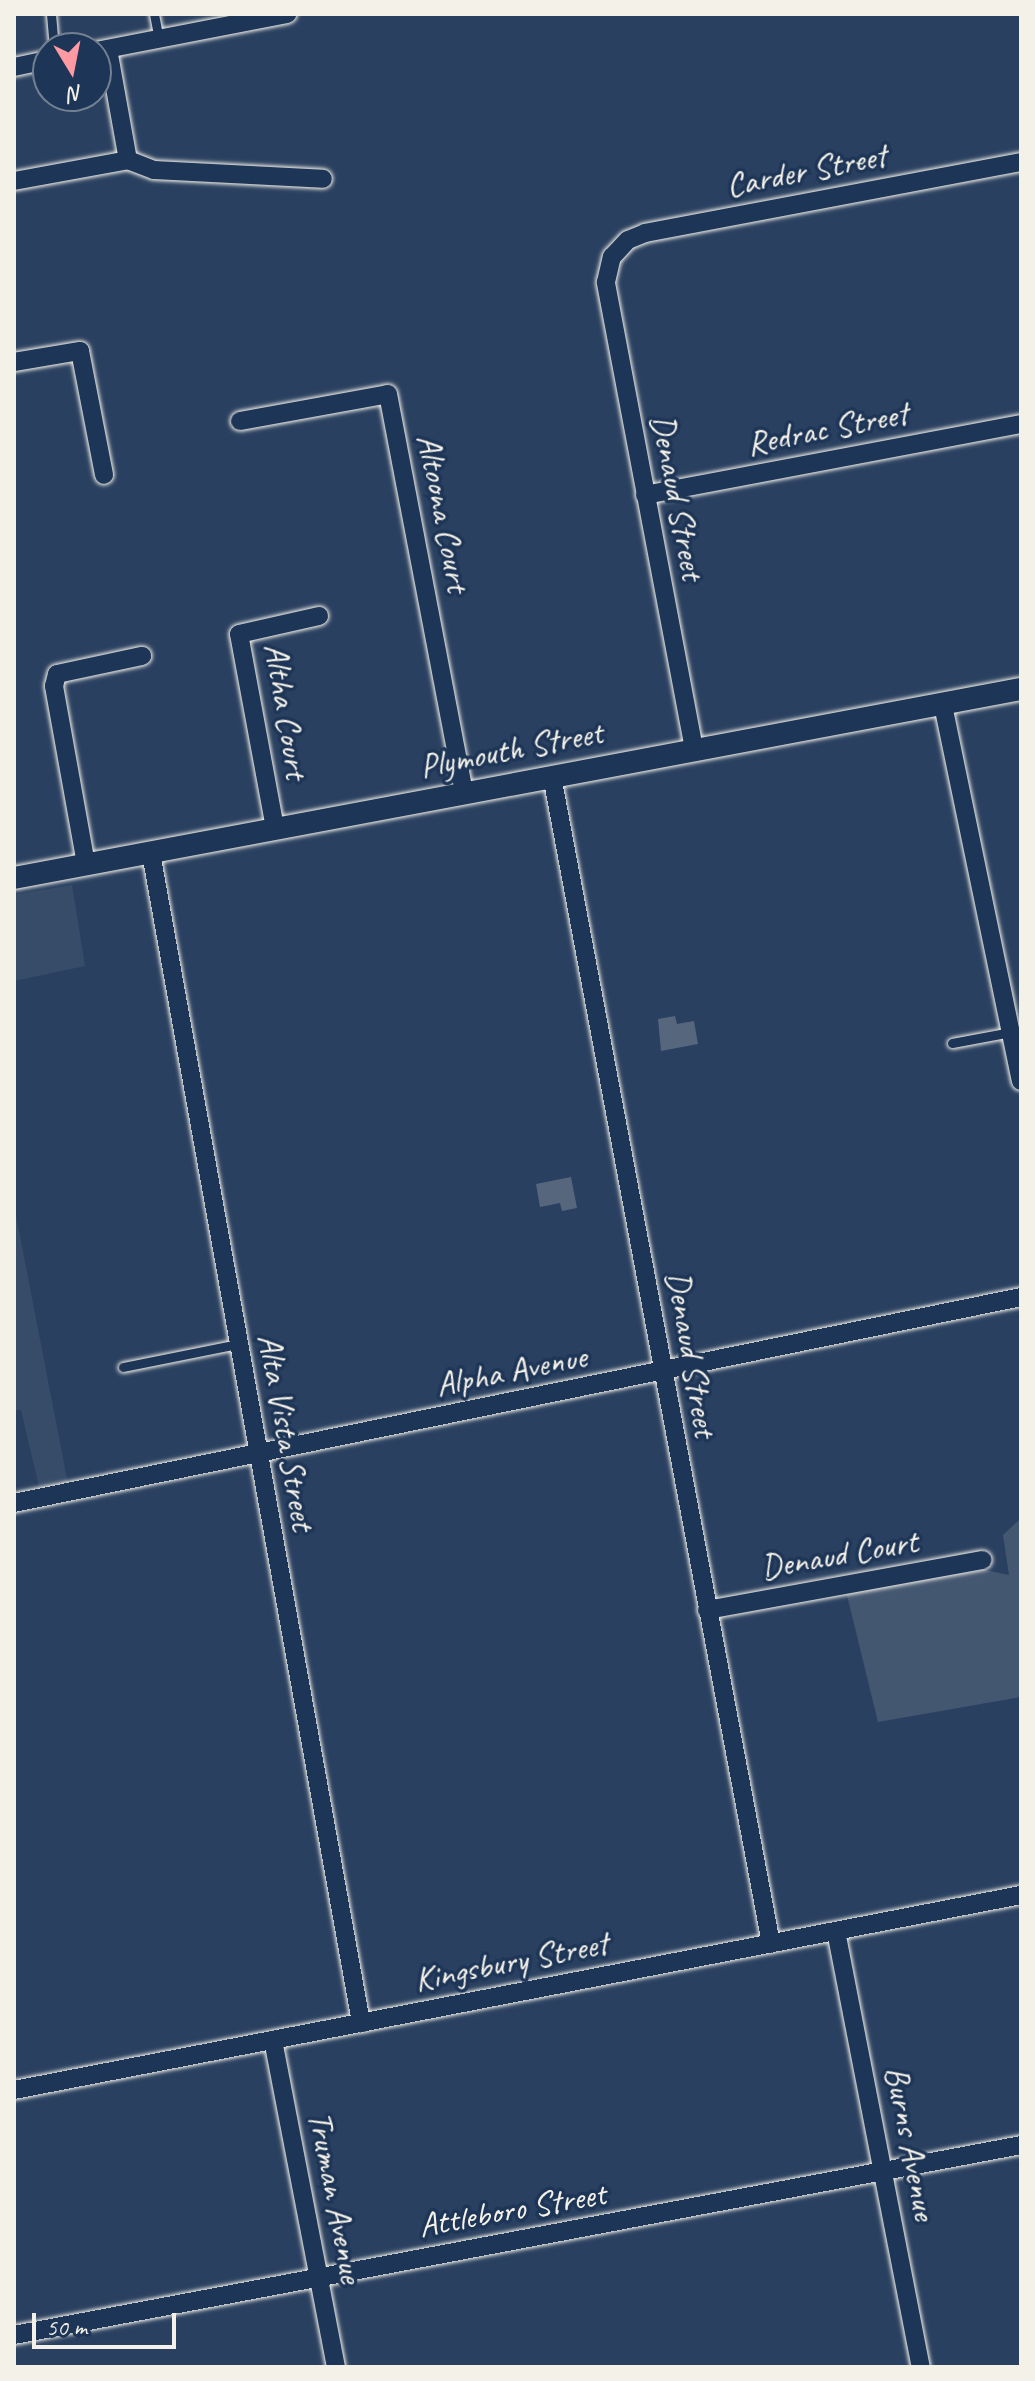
<!DOCTYPE html>
<style>
body{margin:0}
#map{position:relative;width:1035px;height:2381px;overflow:hidden;background:#2a4060;font-family:Caveat,sans-serif}
div>[style]{position:absolute}
[style*='--x']{left:calc(var(--x)*1px);top:calc(var(--y)*1px);width:calc(var(--w)*1px);rotate:calc(var(--a)*1deg)}
.built>*{inset:0;background:#374c69}
.green>*{inset:0;background:#445771}
.building>*{inset:0;background:#56677d}
.roads{filter:drop-shadow(0 0 2px #f4f1e8) drop-shadow(0 0 2px #f4f1e8)}
.service>*{height:9px;margin:-4.5px;padding:0 4.5px;transform-origin:4.5px;border-radius:4.5px;background:#1d3557}
.minor>*{height:18px;margin:-9px;padding:0 9px;transform-origin:9px;border-radius:9px;background:#1d3557}
.tertiary>*{height:22px;margin:-11px;padding:0 11px;transform-origin:11px;border-radius:11px;background:#1d3557}
span{translate:-50% -50%;white-space:nowrap;text-align:center;line-height:1.15;-webkit-text-stroke:7px #1d3557;paint-order:stroke}
.street-label{font-size:34px;color:#f4f1e8}
.frame{position:absolute;inset:0;border:16px solid #f4f1e8;pointer-events:none}
.north{position:absolute;left:32px;top:32px;width:80px;height:80px;box-sizing:border-box;background:#1d3557;border:2px solid #738091;border-radius:50%;rotate:170deg;font-size:22px;font-weight:700;line-height:32px;text-align:center;color:#f4f1e8}
.north::after{content:'';display:block;margin:auto;width:28px;height:36px;background:#ff9aa2;clip-path:polygon(50% 0,100% 100%,50% 72%,0 100%)}
.scale{position:absolute;left:32px;top:2313px;width:144px;height:36px;box-sizing:border-box;border:4px solid #f4f1e8;border-top:0;padding-left:10px;font-size:24px;line-height:28px;white-space:nowrap;color:#f4f1e8;-webkit-text-stroke:6px #1d3557;paint-order:stroke}
</style>
<div id="map">
<div class="built">
<i style="clip-path:polygon(72px 885px,85px 966px,14px 981px,14px 895px)"></i>
<i style="clip-path:polygon(14px 1205px,68px 1484px,40px 1491px,21px 1410px,14px 1410px)"></i>
</div>
<div class="green">
<i style="clip-path:polygon(1021px 1518px,1021px 1697px,878px 1722px,846px 1591px,985px 1570px,1009px 1575px,1003px 1535px)"></i>
</div>
<div class="building">
<i style="clip-path:polygon(675px 1016px,677px 1024px,694px 1021px,698px 1044px,661px 1051px,658px 1019px)"></i>
<i style="clip-path:polygon(571px 1177px,577px 1208px,562px 1211px,560px 1203px,540px 1207px,536px 1184px)"></i>
</div>
<div class="roads">
<div class="service">
<i style="--x:51;--y:14;--w:34;--a:85"></i>
<i style="--x:154;--y:14;--w:25;--a:79"></i>
<i style="--x:952;--y:1043;--w:60;--a:-10.6"></i>
<i style="--x:123;--y:1367;--w:117;--a:-11.3"></i>
</div>
<div class="minor">
<i style="--x:108;--y:49;--w:113;--a:79.8"></i>
<i style="--x:96;--y:51;--w:195;--a:-11"></i>
<i style="--x:14;--y:67;--w:35;--a:-12"></i>
<i style="--x:128;--y:160;--w:28;--a:21"></i>
<i style="--x:154;--y:170;--w:169;--a:3"></i>
<i style="--x:14;--y:181;--w:116;--a:-10.4"></i>
<i style="--x:14;--y:362;--w:67;--a:-9.5"></i>
<i style="--x:80;--y:351;--w:126;--a:79"></i>
<i style="--x:240;--y:421;--w:150;--a:-10.3"></i>
<i style="--x:388;--y:394;--w:405;--a:79.2"></i>
<i style="--x:645;--y:495;--w:383;--a:-10.7"></i>
<i style="--x:943;--y:705;--w:384;--a:78.3"></i>
<i style="--x:694;--y:749;--w:475;--a:-100.7"></i>
<i style="--x:606;--y:282;--w:26;--a:-77"></i>
<i style="--x:612;--y:257;--w:23;--a:-47"></i>
<i style="--x:628;--y:240;--w:18;--a:-22"></i>
<i style="--x:645;--y:233;--w:383;--a:-10.7"></i>
<i style="--x:552;--y:776;--w:1188;--a:79.38"></i>
<i style="--x:275;--y:828;--w:197;--a:-100.5"></i>
<i style="--x:239;--y:634;--w:82;--a:-12.7"></i>
<i style="--x:151;--y:853;--w:1189;--a:79.82"></i>
<i style="--x:86;--y:864;--w:181;--a:-100.2"></i>
<i style="--x:54;--y:686;--w:12;--a:-76"></i>
<i style="--x:57;--y:674;--w:87;--a:-12"></i>
<i style="--x:14;--y:1503;--w:1028;--a:-11.56"></i>
<i style="--x:707;--y:1610;--w:280;--a:-10.3"></i>
<i style="--x:836;--y:1931;--w:444;--a:79"></i>
<i style="--x:273;--y:2040;--w:333;--a:79.1"></i>
<i style="--x:14;--y:2090;--w:1026;--a:-10.96"></i>
<i style="--x:14;--y:2335;--w:1025;--a:-10.68"></i>
</div>
<div class="tertiary">
<i style="--x:14;--y:878;--w:1025;--a:-10.63"></i>
</div>
</div>
<div class="street-label">
<span style="left:806px;top:170px;rotate:-11deg">Carder Street</span>
<span style="left:827px;top:428px;rotate:-11deg">Redrac Street</span>
<span style="left:678px;top:497px;rotate:79deg">Denaud Street</span>
<span style="left:444px;top:513px;rotate:79deg">Altoona Court</span>
<span style="left:287px;top:711px;rotate:81deg">Altha Court</span>
<span style="left:511px;top:749px;rotate:-11deg">Plymouth Street</span>
<span style="left:692px;top:1354px;rotate:80deg">Denaud Street</span>
<span style="left:511px;top:1370px;rotate:-11deg">Alpha Avenue</span>
<span style="left:287px;top:1432px;rotate:80deg">Alta Vista Street</span>
<span style="left:839px;top:1554px;rotate:-10deg">Denaud Court</span>
<span style="left:511px;top:1961px;rotate:-11deg">Kingsbury Street</span>
<span style="left:911px;top:2143px;rotate:79deg">Burns Avenue</span>
<span style="left:336px;top:2197px;rotate:79deg">Truman Avenue</span>
<span style="left:512px;top:2209px;rotate:-10deg">Attleboro Street</span>
</div>
<div class="frame"></div>
<div class="north">N</div>
<div class="scale">50 m</div>
</div>
